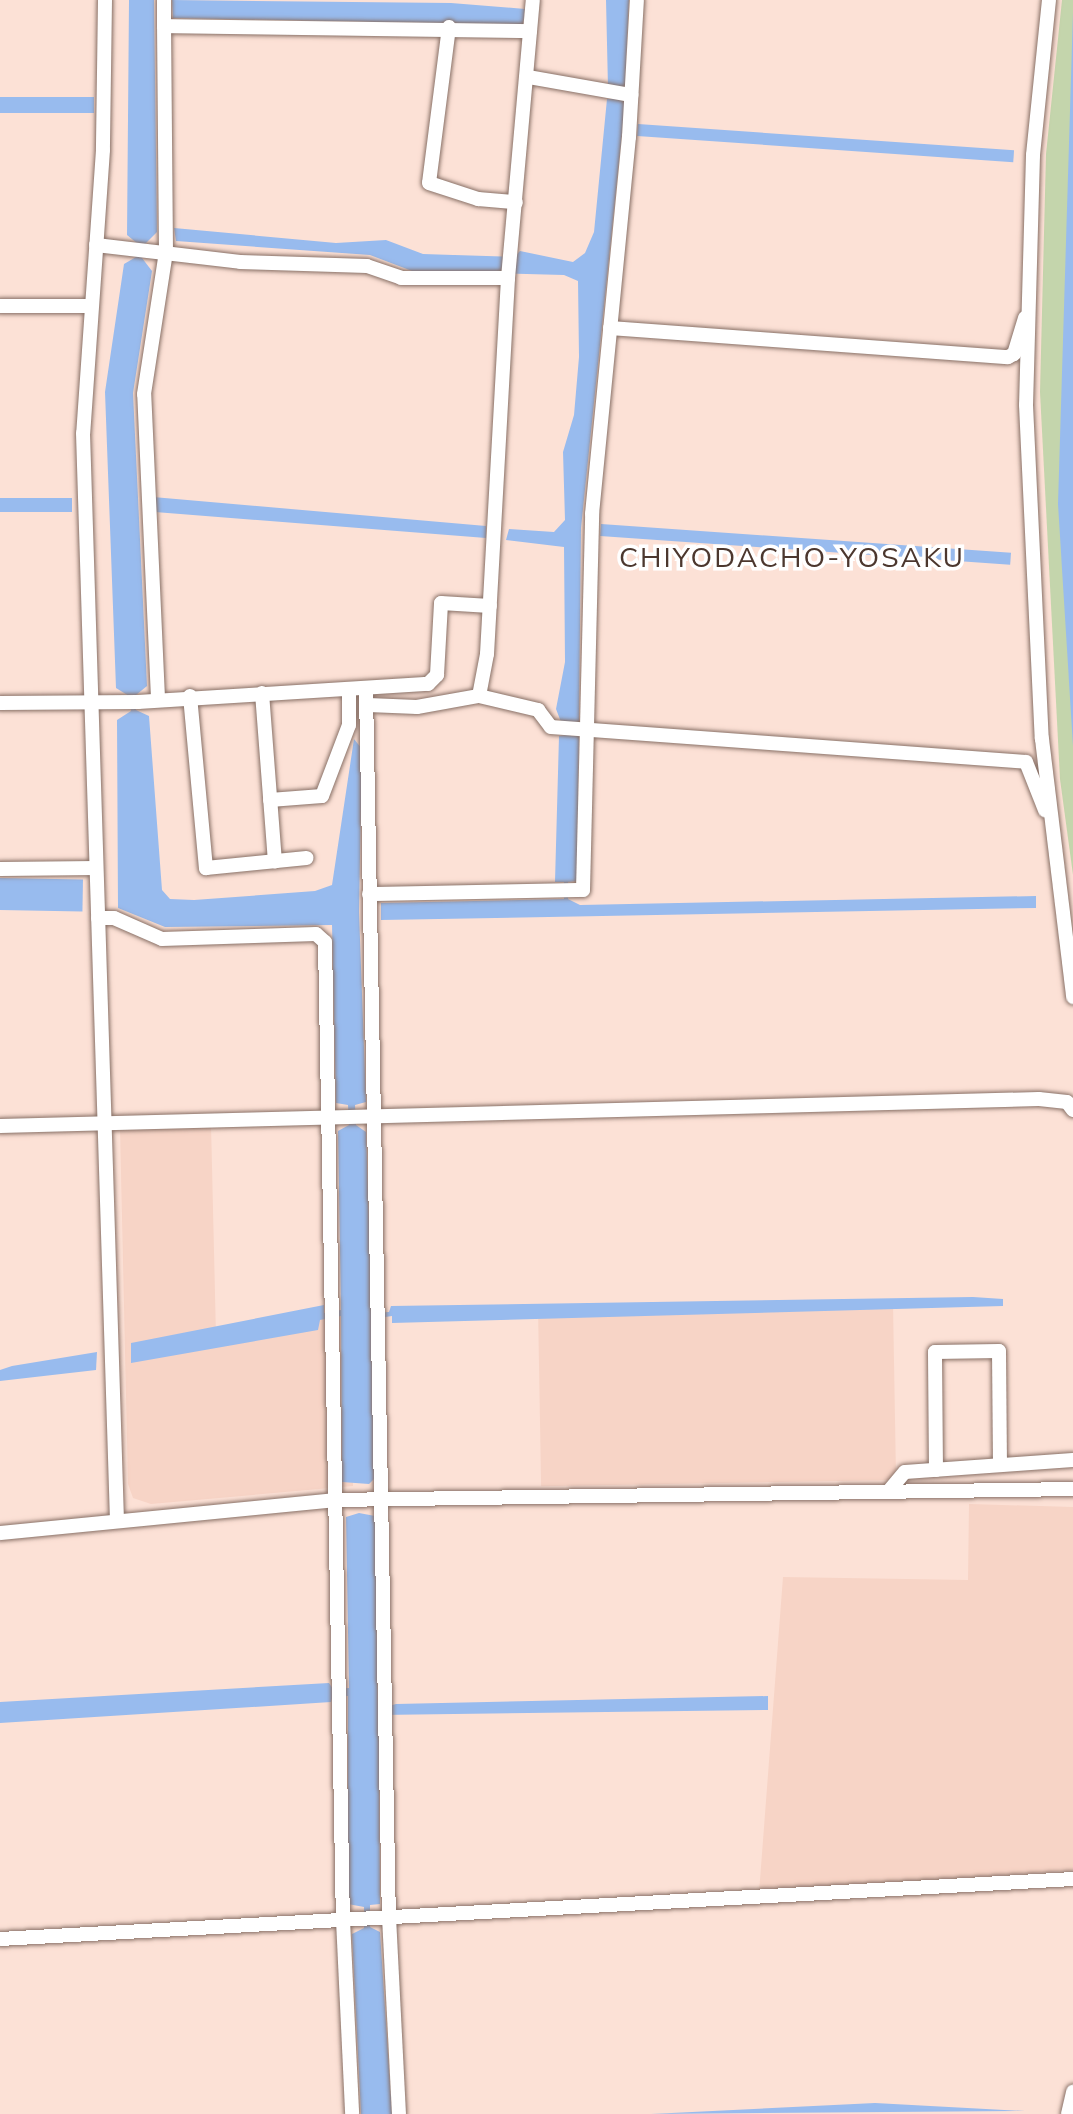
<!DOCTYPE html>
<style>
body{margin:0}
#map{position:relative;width:1073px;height:2114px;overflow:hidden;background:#fce1d6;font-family:Mulish,sans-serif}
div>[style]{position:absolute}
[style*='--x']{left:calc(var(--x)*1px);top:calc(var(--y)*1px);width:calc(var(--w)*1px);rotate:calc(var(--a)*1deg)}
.built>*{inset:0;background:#f7d4c6;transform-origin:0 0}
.green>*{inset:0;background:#c4d5ac}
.water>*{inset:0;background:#98bbee;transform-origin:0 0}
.roads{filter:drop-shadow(0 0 2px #887066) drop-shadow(0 0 2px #887066)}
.minor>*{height:14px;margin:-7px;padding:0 7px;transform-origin:7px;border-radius:7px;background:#fff}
span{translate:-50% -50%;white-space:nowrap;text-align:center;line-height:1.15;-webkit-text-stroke:7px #fff;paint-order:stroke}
.quarter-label{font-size:28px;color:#4c372e;letter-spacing:2px}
</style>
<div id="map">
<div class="built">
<i style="clip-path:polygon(211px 1124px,216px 1336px,353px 1311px,353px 1486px,151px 1504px,133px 1498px,128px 1484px,120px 1128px)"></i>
<i style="left:893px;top:1304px;width:176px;height:355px;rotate:89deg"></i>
<i style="clip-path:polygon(969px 1504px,1073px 1507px,1073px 1870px,759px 1893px,783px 1577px,968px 1580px)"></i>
</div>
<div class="green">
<i style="clip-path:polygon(1062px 0,1073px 0,1073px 875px,1060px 779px,1040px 392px,1046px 154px)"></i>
</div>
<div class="water">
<i style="clip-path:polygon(129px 0,154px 0,157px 232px,144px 245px,142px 258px,152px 271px,133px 393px,147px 686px,136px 695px,136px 710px,149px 716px,162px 890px,170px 899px,194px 900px,315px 891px,332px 885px,354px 739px,362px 749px,359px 912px,366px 1102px,355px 1105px,356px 1125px,366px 1132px,372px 1313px,389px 1312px,391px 1306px,973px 1297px,1003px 1299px,1003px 1306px,392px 1323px,392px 1316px,372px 1319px,374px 1479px,369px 1484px,342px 1482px,341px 1316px,320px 1320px,318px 1330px,131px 1363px,131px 1343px,324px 1305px,324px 1313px,341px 1310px,338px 1131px,349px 1125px,348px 1105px,336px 1103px,332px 925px,165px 927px,118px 908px,117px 720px,131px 711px,129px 696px,116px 688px,105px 392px,124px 264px,136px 257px,138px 244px,127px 235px)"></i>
<i style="clip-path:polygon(172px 0,451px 3px,525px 9px,523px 25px,173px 18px)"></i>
<i style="clip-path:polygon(606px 0,629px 0,625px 86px,620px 90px,625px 104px,581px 528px,579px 724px,571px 725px,571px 736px,579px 736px,577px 881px,568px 882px,568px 899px,580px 905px,1036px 896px,1036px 908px,381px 920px,381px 903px,564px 899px,564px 882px,555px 882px,559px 736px,566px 735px,556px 709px,565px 662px,564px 547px,506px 540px,509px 529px,554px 532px,565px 520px,563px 452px,574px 415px,579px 357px,578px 281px,564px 275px,412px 271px,370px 255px,176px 241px,174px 228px,336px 243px,386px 240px,423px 254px,514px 257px,520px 251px,573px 262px,585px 253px,594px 232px,607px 99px,615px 99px,608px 88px)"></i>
<i style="clip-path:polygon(1073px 12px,1073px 746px,1058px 504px)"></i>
<i style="left:0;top:97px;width:94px;height:16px"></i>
<i style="left:638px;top:124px;width:377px;height:12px;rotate:4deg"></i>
<i style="clip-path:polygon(153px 497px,486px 526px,486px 538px,155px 512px)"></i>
<i style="left:0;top:498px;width:72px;height:14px"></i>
<i style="left:601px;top:524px;width:411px;height:12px;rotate:4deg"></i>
<i style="left:0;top:878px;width:83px;height:32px;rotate:1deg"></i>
<i style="clip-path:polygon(97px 1352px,96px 1370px,0 1381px,0 1370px,12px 1366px)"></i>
<i style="clip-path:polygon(359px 1513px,375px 1516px,378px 1709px,396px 1704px,768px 1696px,768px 1710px,379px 1715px,380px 1904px,370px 1905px,370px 1927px,380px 1932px,392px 2114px,361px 2114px,352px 1934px,364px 1928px,364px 1907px,348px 1904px,348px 1696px,333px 1695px,331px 1702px,0 1723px,0 1702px,329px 1683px,333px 1689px,349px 1688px,346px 1517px)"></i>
<i style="clip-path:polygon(875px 2103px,1025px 2111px,651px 2114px)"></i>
</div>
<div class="roads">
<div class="minor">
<i style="--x:105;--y:0;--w:150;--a:90.8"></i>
<i style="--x:103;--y:150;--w:284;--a:94"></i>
<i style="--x:83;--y:433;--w:1087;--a:88.21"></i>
<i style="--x:1049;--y:0;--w:156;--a:95.9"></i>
<i style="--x:1033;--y:155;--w:250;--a:91.6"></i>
<i style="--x:1026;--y:405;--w:334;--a:87.3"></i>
<i style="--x:1042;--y:739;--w:260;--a:83.1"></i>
<i style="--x:164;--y:26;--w:26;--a:-90"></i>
<i style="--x:449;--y:27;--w:157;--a:97.3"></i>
<i style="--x:429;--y:183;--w:52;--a:18.1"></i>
<i style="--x:478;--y:199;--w:38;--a:5"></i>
<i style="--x:529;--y:77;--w:104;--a:10"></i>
<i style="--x:96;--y:245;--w:145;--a:6.7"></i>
<i style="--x:240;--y:262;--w:127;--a:1.8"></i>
<i style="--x:367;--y:266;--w:36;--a:19"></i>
<i style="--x:401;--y:278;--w:107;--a:0"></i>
<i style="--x:0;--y:306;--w:90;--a:0"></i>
<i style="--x:610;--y:328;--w:399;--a:4.2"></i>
<i style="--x:1008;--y:357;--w:7;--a:-27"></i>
<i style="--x:1014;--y:354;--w:38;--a:-73"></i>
<i style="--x:366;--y:691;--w:1226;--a:88.93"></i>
<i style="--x:389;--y:1917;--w:197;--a:87.1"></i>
<i style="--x:262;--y:693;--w:169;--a:85.6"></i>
<i style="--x:190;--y:696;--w:173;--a:84.7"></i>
<i style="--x:206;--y:868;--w:101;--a:-5.7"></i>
<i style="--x:479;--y:696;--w:43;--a:-79.2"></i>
<i style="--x:487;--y:654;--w:377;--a:-86.8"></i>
<i style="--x:508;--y:278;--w:279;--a:-84.9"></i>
<i style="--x:158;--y:698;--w:304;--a:-92.6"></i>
<i style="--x:144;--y:394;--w:144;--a:-81.2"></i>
<i style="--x:166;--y:252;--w:226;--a:-90.5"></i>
<i style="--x:164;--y:26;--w:366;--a:0.8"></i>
<i style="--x:0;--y:703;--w:138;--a:-0.4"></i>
<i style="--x:138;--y:702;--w:291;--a:-3.6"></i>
<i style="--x:428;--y:684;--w:13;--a:-45"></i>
<i style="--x:437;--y:675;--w:72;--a:-86.8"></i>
<i style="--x:441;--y:603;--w:49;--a:3.5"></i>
<i style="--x:368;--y:705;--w:49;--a:2.3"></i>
<i style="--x:417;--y:707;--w:63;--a:-10.1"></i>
<i style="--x:479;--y:696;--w:61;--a:13.3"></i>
<i style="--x:538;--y:710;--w:21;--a:53"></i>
<i style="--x:551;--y:727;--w:476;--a:4.2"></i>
<i style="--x:1026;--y:762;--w:52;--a:68.4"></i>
<i style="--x:270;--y:800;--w:52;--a:-4.4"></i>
<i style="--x:322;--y:796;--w:76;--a:-69.2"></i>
<i style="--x:349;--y:725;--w:34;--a:-90"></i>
<i style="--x:0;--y:869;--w:96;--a:-0.6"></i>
<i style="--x:369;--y:894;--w:214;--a:-1.1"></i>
<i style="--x:583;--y:890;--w:376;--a:-88.6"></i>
<i style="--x:592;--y:514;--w:379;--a:-84.4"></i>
<i style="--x:629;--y:137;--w:137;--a:-86.7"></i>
<i style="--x:98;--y:918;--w:16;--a:0"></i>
<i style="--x:114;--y:918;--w:52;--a:23.6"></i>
<i style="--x:162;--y:939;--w:154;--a:-1.9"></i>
<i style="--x:316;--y:934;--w:12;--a:42"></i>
<i style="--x:325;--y:942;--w:978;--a:88.95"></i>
<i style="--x:343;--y:1920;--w:194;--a:87.3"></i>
<i style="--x:0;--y:1126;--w:1039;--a:-1.49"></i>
<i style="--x:1039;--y:1099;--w:28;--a:6"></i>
<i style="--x:1067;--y:1102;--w:10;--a:53"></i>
<i style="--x:936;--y:1470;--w:118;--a:-90.5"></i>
<i style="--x:935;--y:1352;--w:64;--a:-0.9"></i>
<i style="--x:999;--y:1351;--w:114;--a:89.5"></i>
<i style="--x:888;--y:1492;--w:26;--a:-50"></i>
<i style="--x:905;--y:1472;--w:168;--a:-4.1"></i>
<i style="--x:0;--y:1533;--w:336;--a:-5.6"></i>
<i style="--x:334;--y:1500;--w:739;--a:-0.85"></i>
<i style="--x:0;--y:1939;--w:1075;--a:-3.2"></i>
<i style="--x:1068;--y:2114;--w:23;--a:-77"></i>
</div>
</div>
<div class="quarter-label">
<span style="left:792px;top:557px">CHIYODACHO-YOSAKU</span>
</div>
</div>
